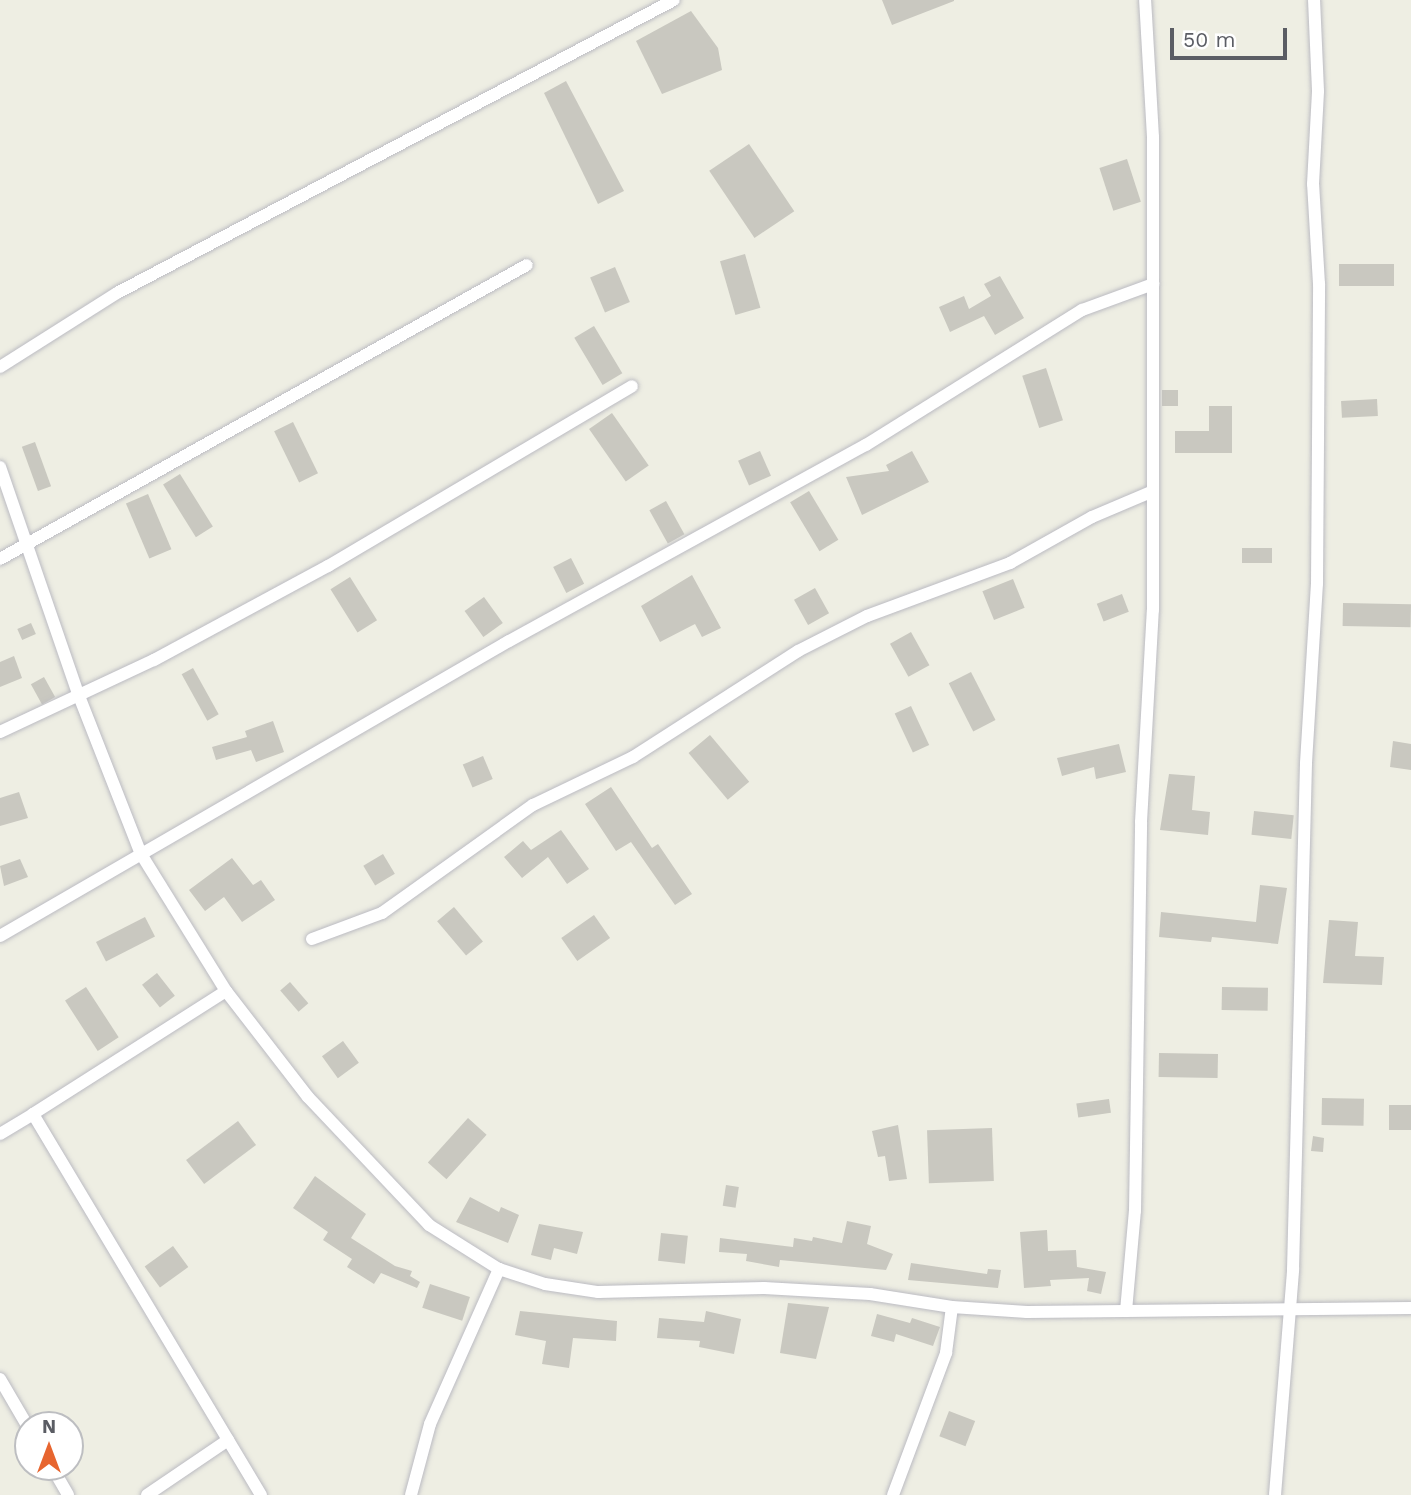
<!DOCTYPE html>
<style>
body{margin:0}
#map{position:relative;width:1411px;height:1495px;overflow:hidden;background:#eeeee3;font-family:"Work Sans",sans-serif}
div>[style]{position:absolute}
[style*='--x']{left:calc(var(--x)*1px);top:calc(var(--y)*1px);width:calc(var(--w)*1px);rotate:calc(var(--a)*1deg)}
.building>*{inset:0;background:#c9c8c0;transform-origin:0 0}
.roads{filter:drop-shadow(0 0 2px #bbbbc2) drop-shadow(0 0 2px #bbbbc2)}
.street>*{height:12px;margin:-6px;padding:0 6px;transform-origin:6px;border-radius:6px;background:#fff}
span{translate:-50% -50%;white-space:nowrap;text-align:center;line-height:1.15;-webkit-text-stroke:5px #fff;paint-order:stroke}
.north{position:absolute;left:14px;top:1411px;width:70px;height:70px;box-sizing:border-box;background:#fff;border:2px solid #bdbec1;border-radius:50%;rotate:0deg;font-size:19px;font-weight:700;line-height:28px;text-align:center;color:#5b5d64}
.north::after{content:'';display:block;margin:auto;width:24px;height:32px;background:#e7652f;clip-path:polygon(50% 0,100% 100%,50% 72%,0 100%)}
.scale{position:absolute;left:1170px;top:28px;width:117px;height:32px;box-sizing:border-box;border:4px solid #5b5d64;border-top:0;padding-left:9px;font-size:21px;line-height:24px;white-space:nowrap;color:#5b5d64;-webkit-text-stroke:5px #fff;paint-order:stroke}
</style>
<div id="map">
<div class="building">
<i style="clip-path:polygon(882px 0,954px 0,954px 1px,892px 25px)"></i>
<i style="clip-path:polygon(691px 11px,718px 48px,722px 70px,662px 94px,636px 41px)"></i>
<i style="clip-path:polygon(566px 81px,624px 191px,598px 204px,544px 93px)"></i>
<i style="left:749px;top:144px;width:81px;height:48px;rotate:56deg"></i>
<i style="left:1127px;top:159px;width:45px;height:29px;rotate:72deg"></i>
<i style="left:745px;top:254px;width:56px;height:26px;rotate:74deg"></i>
<i style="left:1339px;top:264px;width:55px;height:22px"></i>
<i style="left:615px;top:267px;width:38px;height:27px;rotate:67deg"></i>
<i style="clip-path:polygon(1000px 276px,1024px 318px,995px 335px,984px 316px,950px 332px,939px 307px,964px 296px,969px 309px,991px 296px,984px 284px)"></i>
<i style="left:594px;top:326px;width:55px;height:23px;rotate:59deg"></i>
<i style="left:1046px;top:368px;width:55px;height:25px;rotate:72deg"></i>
<i style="left:1162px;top:390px;width:16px;height:16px"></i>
<i style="left:1377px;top:399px;width:17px;height:36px;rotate:87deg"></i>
<i style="clip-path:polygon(1209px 406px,1232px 406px,1232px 453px,1175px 453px,1175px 431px,1209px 431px)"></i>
<i style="left:612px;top:413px;width:64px;height:28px;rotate:55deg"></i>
<i style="left:293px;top:422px;width:57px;height:21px;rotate:64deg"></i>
<i style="left:35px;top:442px;width:47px;height:14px;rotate:70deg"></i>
<i style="left:760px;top:451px;width:27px;height:24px;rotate:66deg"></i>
<i style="clip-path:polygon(912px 451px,929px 482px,862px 515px,846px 477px,889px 471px,886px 465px)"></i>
<i style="left:180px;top:474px;width:62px;height:20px;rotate:58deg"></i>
<i style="left:809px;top:491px;width:57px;height:22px;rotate:59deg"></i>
<i style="left:148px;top:494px;width:60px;height:24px;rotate:67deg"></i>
<i style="left:666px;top:501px;width:38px;height:19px;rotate:61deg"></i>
<i style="left:1272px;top:548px;width:15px;height:30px;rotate:90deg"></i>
<i style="left:571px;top:558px;width:29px;height:20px;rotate:63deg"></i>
<i style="clip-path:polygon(692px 575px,721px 628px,702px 637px,695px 624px,660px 642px,641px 606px)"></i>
<i style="left:350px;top:577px;width:51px;height:23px;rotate:58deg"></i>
<i style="left:1013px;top:579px;width:31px;height:33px;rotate:68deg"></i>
<i style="left:815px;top:588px;width:29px;height:24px;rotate:61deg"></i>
<i style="left:1122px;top:594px;width:19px;height:27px;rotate:69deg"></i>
<i style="left:484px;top:597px;width:32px;height:24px;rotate:54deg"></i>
<i style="left:1343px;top:603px;width:68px;height:23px;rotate:1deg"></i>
<i style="left:31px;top:623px;width:12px;height:15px;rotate:66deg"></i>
<i style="left:911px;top:632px;width:38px;height:24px;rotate:61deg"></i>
<i style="clip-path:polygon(14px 656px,22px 678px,0 687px,0 662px)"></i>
<i style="left:193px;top:668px;width:53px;height:13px;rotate:61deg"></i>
<i style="left:971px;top:672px;width:54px;height:25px;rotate:63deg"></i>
<i style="left:44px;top:677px;width:23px;height:15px;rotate:61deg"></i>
<i style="left:911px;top:706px;width:43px;height:18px;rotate:65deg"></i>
<i style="clip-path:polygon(273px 721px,284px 752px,256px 762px,251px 750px,216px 760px,212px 747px,247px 737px,245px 731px)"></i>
<i style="left:710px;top:735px;width:61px;height:28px;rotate:50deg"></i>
<i style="clip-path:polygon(1393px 741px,1411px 744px,1411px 770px,1390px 767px)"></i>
<i style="clip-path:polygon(1119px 744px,1126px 772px,1096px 779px,1094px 767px,1062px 776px,1057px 758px)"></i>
<i style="left:483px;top:756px;width:25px;height:22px;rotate:67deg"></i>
<i style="clip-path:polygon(1169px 774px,1195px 776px,1192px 810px,1210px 812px,1208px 835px,1160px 830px)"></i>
<i style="clip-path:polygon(611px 787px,652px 848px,658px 844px,692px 894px,675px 905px,631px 842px,616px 851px,585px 804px)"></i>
<i style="clip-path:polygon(19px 792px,28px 818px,0 826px,0 798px)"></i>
<i style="left:1254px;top:811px;width:40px;height:24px;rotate:6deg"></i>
<i style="clip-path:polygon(561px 830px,589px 869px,567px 884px,548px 857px,522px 878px,504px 857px,523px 841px,531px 850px)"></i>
<i style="left:383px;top:854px;width:23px;height:23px;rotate:59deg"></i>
<i style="clip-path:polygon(232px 858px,253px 885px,261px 880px,275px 900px,242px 922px,224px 897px,205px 911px,189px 890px)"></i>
<i style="clip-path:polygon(20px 859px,28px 877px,4px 886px,0 866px)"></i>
<i style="clip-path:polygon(1260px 885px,1287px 888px,1278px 944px,1212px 937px,1211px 942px,1159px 937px,1161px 912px,1256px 922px)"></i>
<i style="left:454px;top:907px;width:45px;height:22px;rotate:50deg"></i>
<i style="left:594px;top:915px;width:28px;height:40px;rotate:55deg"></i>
<i style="left:145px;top:917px;width:22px;height:55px;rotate:63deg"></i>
<i style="clip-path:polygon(1329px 920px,1358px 922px,1355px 956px,1384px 957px,1382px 985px,1323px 983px)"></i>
<i style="left:157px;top:973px;width:29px;height:19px;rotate:52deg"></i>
<i style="left:290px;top:982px;width:28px;height:13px;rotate:49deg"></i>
<i style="left:86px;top:987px;width:60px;height:25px;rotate:57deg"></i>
<i style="left:1222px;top:987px;width:46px;height:23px;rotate:1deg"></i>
<i style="left:343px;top:1041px;width:27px;height:26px;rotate:54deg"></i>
<i style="left:1159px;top:1053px;width:59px;height:24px;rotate:1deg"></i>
<i style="left:1322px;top:1098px;width:42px;height:27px;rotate:1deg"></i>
<i style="left:1109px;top:1099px;width:14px;height:33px;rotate:82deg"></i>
<i style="left:1389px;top:1105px;width:22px;height:25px"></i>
<i style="left:468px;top:1118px;width:25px;height:60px;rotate:42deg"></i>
<i style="left:238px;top:1121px;width:30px;height:65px;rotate:53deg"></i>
<i style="clip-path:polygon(898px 1125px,907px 1179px,889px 1181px,885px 1156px,878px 1157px,872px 1131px)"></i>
<i style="left:992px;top:1128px;width:53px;height:65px;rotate:88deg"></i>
<i style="clip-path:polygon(1313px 1136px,1324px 1138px,1323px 1152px,1311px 1151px)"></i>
<i style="clip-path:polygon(315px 1176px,366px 1214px,351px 1238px,395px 1266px,412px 1271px,410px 1276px,420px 1282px,417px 1288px,381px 1273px,374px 1284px,347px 1267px,352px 1259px,323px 1240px,328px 1232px,293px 1208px)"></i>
<i style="left:726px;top:1185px;width:13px;height:21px;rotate:9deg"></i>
<i style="clip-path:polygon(470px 1197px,499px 1212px,501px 1207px,519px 1215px,508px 1243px,456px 1222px)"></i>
<i style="clip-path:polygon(847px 1221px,871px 1226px,867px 1244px,893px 1254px,886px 1270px,780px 1260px,779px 1267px,746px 1261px,747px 1254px,719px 1252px,720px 1238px,793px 1247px,794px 1238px,812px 1241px,813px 1237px,842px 1243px)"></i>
<i style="clip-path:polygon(539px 1224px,583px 1232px,577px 1254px,554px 1248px,551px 1260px,531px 1255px)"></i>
<i style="clip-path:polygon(1047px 1230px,1048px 1251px,1076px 1250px,1077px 1267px,1106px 1272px,1101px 1294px,1087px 1291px,1089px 1278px,1050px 1280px,1051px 1286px,1024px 1288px,1020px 1232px)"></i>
<i style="left:661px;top:1233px;width:27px;height:28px;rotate:6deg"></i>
<i style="left:173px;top:1246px;width:26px;height:35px;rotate:54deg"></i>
<i style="clip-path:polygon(911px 1263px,987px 1274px,988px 1269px,1001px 1270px,998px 1288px,908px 1280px)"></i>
<i style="left:430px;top:1284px;width:42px;height:25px;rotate:18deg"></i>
<i style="clip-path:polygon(788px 1303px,829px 1307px,816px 1359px,780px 1353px)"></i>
<i style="clip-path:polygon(520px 1311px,617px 1321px,616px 1341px,573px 1338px,569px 1368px,542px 1364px,546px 1341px,515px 1335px)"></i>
<i style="clip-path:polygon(706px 1311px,741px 1319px,734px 1354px,699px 1347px,700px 1341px,657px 1338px,659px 1318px,704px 1322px)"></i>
<i style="clip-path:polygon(877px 1314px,910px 1323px,912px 1318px,940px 1327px,933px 1346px,896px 1334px,894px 1342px,871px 1336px)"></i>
<i style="left:949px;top:1411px;width:28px;height:27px;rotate:21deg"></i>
</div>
<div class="roads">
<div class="street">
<i style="--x:0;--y:367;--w:138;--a:-32.3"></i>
<i style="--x:117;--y:293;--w:629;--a:-27.75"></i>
<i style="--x:0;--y:467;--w:242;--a:71"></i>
<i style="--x:79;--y:696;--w:170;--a:68.6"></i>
<i style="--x:141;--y:854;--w:161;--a:58.2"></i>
<i style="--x:226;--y:991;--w:134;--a:52.3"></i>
<i style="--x:308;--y:1097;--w:176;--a:46.6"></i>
<i style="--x:429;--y:1225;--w:83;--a:32.2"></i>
<i style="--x:499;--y:1269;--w:48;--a:18.1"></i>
<i style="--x:545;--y:1284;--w:54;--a:8.6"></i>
<i style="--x:598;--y:1292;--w:166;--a:-1.4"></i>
<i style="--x:764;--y:1288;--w:106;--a:3.2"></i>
<i style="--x:870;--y:1294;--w:83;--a:9"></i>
<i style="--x:952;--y:1307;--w:75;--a:3.8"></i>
<i style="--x:1027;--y:1312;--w:384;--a:-0.6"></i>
<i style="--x:0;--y:559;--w:603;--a:-29.16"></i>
<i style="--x:0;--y:732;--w:170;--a:-25.1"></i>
<i style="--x:154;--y:660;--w:198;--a:-28.4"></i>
<i style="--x:328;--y:566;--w:353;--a:-30.6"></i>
<i style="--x:0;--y:936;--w:588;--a:-30.1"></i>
<i style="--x:509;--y:641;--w:407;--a:-28.8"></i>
<i style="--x:866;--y:445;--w:255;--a:-32"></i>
<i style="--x:1082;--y:310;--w:76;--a:-20.1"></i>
<i style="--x:312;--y:939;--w:75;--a:-20.4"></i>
<i style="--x:382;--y:913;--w:186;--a:-35.6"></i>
<i style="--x:533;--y:805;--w:111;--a:-25.6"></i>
<i style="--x:633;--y:757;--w:196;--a:-32.7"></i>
<i style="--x:798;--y:651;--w:77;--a:-26.9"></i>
<i style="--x:867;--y:616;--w:153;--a:-20.3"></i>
<i style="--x:1010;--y:563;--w:94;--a:-29.3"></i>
<i style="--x:1092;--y:517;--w:64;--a:-23"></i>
<i style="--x:226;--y:991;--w:229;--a:147.5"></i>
<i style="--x:33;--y:1114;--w:444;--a:59.1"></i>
<i style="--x:0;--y:1134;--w:39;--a:-31"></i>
<i style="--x:1126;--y:1311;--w:100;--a:-84.9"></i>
<i style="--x:1135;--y:1211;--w:389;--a:-89.1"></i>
<i style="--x:1141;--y:822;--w:212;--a:-86.8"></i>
<i style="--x:1153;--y:610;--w:473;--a:-90"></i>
<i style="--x:1153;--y:137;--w:137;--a:-93.3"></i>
<i style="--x:0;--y:1379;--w:56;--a:59.7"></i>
<i style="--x:52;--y:1467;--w:32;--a:60"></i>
<i style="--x:147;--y:1495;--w:98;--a:-34.2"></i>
<i style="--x:411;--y:1495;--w:73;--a:-75"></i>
<i style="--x:430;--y:1424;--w:170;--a:-66"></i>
<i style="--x:893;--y:1495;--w:152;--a:-69.5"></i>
<i style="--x:946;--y:1353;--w:46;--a:-82.6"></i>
<i style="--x:1275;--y:1495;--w:226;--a:-85.4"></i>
<i style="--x:1293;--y:1270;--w:507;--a:-88.53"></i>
<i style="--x:1306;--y:763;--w:179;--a:-86.5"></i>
<i style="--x:1317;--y:584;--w:300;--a:-89.6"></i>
<i style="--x:1319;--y:284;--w:100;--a:-93.4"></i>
<i style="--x:1313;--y:184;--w:93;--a:-86.9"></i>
<i style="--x:1318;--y:91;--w:91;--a:-92.5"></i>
</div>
</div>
<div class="north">N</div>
<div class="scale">50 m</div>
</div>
